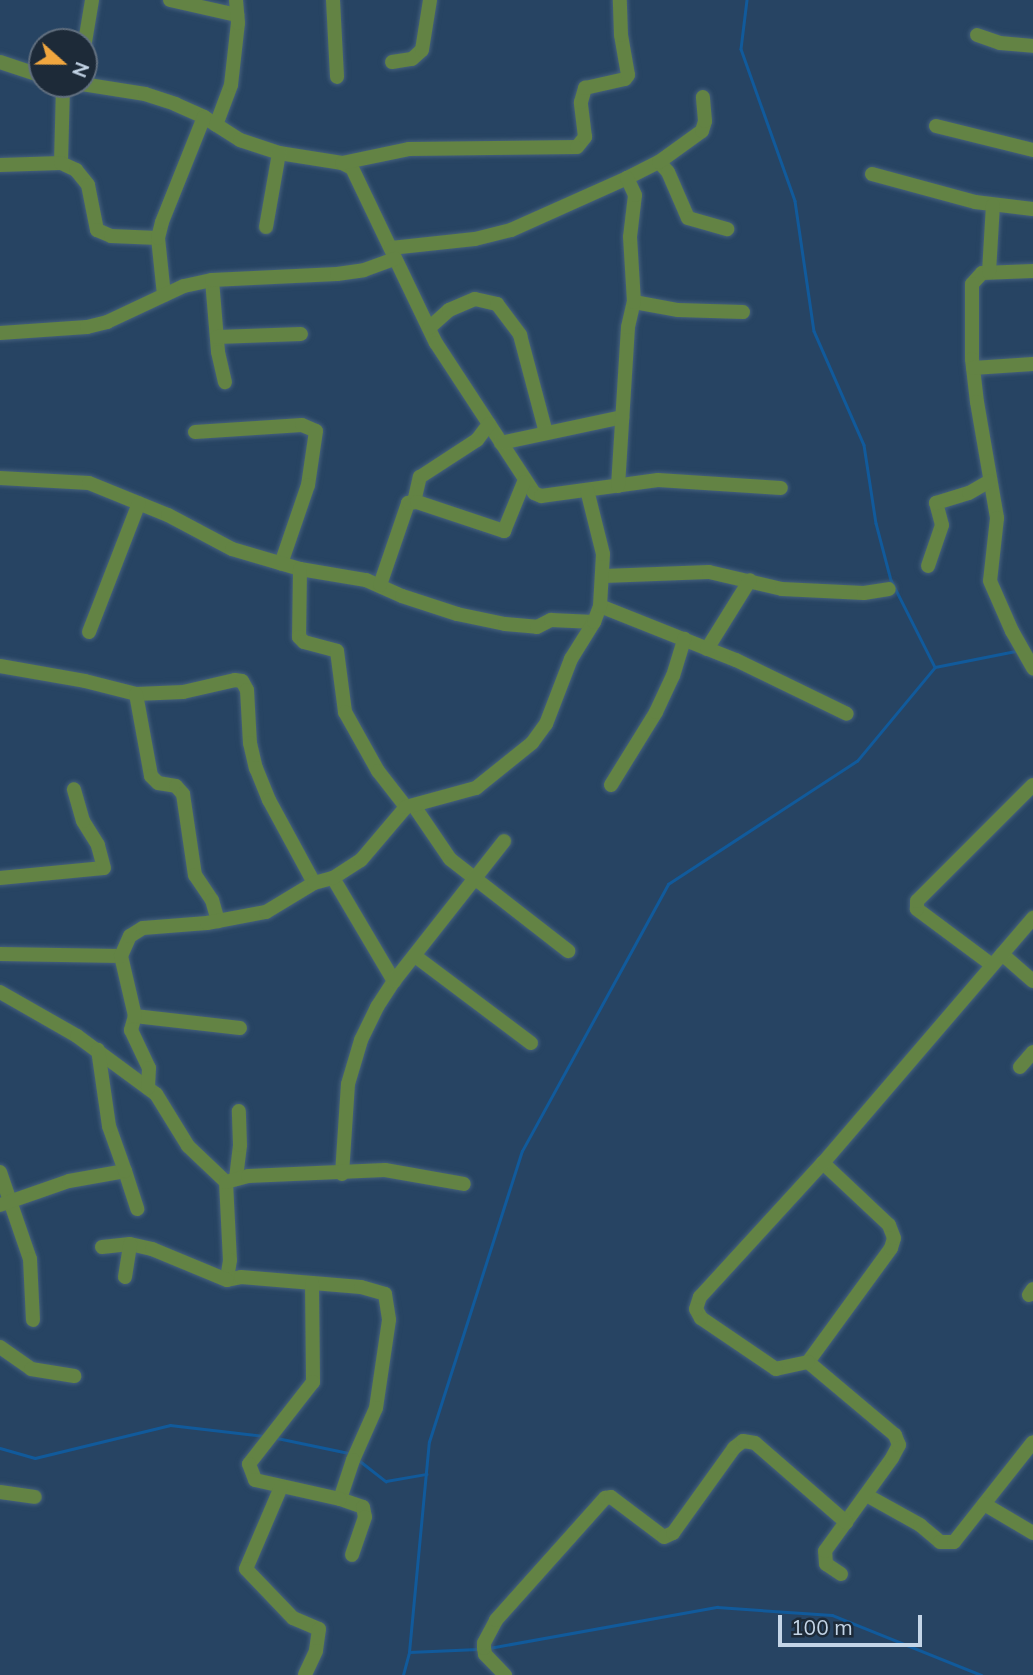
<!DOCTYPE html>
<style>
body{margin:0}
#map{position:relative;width:1033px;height:1675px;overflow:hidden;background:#274463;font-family:Mulish,sans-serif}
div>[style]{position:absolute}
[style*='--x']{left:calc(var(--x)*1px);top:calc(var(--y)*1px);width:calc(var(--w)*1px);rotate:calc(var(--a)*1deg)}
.stream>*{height:2.5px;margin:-1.25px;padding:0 1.25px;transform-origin:1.25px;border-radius:1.25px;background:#115a9b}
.roads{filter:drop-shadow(0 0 2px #46617d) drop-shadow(0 0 2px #46617d)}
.minor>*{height:14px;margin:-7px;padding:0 7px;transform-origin:7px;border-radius:7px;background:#638344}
span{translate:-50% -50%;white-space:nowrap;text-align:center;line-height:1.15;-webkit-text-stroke:5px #1d2a38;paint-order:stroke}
.north{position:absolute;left:28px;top:28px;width:70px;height:70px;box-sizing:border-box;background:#1d2a38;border:2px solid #606e7e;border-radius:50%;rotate:111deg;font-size:19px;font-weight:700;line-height:28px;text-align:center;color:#c4d5e7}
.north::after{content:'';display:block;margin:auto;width:24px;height:32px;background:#f0a63f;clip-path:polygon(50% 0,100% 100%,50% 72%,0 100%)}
.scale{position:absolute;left:778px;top:1615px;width:144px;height:32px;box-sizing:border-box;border:4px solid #c4d5e7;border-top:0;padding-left:9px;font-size:21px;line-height:24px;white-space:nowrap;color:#c4d5e7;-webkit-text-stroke:5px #1d2a38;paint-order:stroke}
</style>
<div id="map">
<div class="stream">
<i style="--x:747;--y:0;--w:49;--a:97"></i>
<i style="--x:741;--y:49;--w:161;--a:70.4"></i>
<i style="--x:795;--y:201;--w:131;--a:81.7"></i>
<i style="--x:814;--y:331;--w:124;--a:66.3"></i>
<i style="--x:864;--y:445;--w:79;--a:81.3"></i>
<i style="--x:876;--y:523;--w:59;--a:75.3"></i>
<i style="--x:891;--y:580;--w:97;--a:63.2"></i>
<i style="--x:277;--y:1438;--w:74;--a:11.8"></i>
<i style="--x:0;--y:1448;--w:36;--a:16"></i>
<i style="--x:35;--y:1458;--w:139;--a:-13.7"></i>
<i style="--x:170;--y:1425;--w:94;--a:6.7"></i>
<i style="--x:360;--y:1461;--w:33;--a:38"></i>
<i style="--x:386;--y:1481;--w:41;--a:-9.9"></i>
<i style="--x:489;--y:1648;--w:232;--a:-10.2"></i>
<i style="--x:717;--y:1607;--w:115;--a:4"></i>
<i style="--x:832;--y:1615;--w:161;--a:21.9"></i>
<i style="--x:409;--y:1652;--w:69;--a:-2.5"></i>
<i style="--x:403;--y:1675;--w:24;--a:-75"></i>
<i style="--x:409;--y:1652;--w:211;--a:-84.6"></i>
<i style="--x:429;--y:1442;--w:305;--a:-72.3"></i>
<i style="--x:522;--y:1151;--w:304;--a:-61.3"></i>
<i style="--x:668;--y:884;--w:225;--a:-33.1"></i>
<i style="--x:857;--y:761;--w:122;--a:-50.3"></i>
<i style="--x:935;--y:667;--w:83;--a:-11.2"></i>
</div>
<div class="roads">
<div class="minor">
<i style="--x:170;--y:0;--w:69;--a:12.6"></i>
<i style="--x:333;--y:0;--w:77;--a:87"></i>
<i style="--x:977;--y:35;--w:24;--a:19"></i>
<i style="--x:1000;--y:43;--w:33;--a:5"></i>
<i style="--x:84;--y:48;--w:49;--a:-80.5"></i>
<i style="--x:0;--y:62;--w:44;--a:18.4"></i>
<i style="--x:392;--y:62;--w:20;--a:-9"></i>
<i style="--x:412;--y:59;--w:13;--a:-42"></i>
<i style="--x:422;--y:50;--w:51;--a:-80.9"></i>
<i style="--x:82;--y:84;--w:64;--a:9"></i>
<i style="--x:145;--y:94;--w:32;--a:18"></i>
<i style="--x:175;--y:104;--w:32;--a:24"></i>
<i style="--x:204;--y:117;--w:43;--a:32.6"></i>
<i style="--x:240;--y:140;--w:41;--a:18.4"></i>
<i style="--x:279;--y:153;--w:64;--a:9"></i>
<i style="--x:342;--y:163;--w:11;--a:27"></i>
<i style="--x:352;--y:168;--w:194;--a:64.4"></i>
<i style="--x:436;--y:343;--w:179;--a:56.8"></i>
<i style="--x:534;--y:493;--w:8;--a:23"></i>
<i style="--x:541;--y:496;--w:118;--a:-7.8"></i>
<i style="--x:658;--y:480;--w:123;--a:3.7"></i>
<i style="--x:216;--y:125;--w:43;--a:-69.4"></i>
<i style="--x:231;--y:85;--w:62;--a:-83.6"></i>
<i style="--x:238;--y:23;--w:23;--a:-95"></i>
<i style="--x:936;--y:126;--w:100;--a:13.9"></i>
<i style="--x:659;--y:162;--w:13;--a:48"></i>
<i style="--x:668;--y:172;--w:50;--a:66.5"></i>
<i style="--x:688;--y:218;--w:41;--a:15.8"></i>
<i style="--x:61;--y:163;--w:79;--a:-88.5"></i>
<i style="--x:342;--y:163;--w:68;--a:-11.8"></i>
<i style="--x:409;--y:149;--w:168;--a:-0.7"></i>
<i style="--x:577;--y:147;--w:13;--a:-51"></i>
<i style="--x:585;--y:137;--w:35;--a:-97"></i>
<i style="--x:581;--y:102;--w:15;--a:-74"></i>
<i style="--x:585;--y:88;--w:41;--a:-12.7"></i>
<i style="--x:625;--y:79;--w:5;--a:-53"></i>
<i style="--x:628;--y:75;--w:41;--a:-99.9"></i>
<i style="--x:621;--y:35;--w:35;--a:-92"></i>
<i style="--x:0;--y:165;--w:61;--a:-1.9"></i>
<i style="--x:61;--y:163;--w:17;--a:25"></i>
<i style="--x:76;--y:170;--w:19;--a:51"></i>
<i style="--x:88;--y:185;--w:46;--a:78.7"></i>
<i style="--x:97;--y:230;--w:15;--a:23"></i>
<i style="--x:111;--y:236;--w:47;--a:2.4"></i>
<i style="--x:872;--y:174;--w:107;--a:15.2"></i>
<i style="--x:975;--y:202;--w:58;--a:6.9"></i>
<i style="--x:266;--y:227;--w:75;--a:-80"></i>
<i style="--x:391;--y:248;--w:84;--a:-6.1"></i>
<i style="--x:475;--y:239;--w:37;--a:-14"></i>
<i style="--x:511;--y:230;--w:127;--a:-24.1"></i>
<i style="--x:627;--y:178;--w:36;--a:-27"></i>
<i style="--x:659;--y:162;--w:53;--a:-35.8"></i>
<i style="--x:702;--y:131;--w:10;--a:-73"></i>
<i style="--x:705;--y:121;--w:24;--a:-95"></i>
<i style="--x:1033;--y:271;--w:51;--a:177.8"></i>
<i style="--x:982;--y:273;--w:15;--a:132"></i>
<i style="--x:972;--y:284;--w:75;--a:90"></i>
<i style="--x:972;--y:359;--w:43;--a:83.4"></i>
<i style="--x:977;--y:402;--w:118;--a:80.2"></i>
<i style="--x:997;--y:518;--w:63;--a:96.3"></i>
<i style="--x:990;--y:581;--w:55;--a:66.3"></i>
<i style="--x:1012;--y:631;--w:43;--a:60.4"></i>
<i style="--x:989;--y:272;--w:67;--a:-86.6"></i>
<i style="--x:212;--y:280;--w:72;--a:85.2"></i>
<i style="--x:218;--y:352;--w:31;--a:77"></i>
<i style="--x:164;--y:295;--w:57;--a:-96"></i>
<i style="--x:158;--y:238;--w:16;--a:-76"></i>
<i style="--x:162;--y:222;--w:113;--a:-68.2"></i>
<i style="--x:634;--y:302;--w:45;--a:10.3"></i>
<i style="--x:678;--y:310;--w:65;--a:1.8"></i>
<i style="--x:429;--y:328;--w:27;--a:-42"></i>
<i style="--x:449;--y:310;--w:28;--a:-23"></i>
<i style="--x:475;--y:299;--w:23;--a:13"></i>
<i style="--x:497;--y:304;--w:39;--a:53"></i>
<i style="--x:520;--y:335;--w:101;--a:75.1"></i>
<i style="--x:0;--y:333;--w:87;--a:-3.9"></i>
<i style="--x:87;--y:327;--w:21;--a:-14"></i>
<i style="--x:107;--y:322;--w:85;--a:-25.1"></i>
<i style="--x:184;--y:286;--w:29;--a:-12"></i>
<i style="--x:212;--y:280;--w:125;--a:-2.7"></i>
<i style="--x:337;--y:274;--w:27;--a:-8"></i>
<i style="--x:364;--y:270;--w:33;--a:-20"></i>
<i style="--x:217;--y:337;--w:84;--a:-2"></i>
<i style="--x:973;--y:368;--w:60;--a:-3.8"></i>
<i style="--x:195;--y:432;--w:107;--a:-3.7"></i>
<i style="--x:302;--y:425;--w:15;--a:23"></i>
<i style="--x:316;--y:431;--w:55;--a:98.4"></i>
<i style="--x:308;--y:485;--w:83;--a:108.9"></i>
<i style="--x:501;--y:443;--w:124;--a:-12.1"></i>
<i style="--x:0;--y:478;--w:89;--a:3.2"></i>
<i style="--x:89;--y:483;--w:85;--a:22.1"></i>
<i style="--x:168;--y:515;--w:72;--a:28"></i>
<i style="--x:232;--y:549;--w:71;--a:16.4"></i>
<i style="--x:300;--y:569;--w:67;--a:9.5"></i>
<i style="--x:366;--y:580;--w:39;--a:24"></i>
<i style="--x:402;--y:596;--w:58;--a:18.1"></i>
<i style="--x:457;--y:614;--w:49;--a:11.8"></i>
<i style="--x:505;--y:624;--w:32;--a:5"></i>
<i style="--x:537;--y:627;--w:16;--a:-27"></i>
<i style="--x:551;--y:620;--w:43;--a:2.7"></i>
<i style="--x:618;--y:486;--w:159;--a:-86.4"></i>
<i style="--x:628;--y:327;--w:26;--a:-77"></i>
<i style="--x:634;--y:302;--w:65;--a:-93.5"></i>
<i style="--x:630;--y:237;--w:42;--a:-83.2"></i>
<i style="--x:635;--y:195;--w:19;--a:-115"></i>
<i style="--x:414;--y:502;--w:26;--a:-77"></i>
<i style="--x:420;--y:477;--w:68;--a:-33"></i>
<i style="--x:477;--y:440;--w:20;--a:-53"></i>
<i style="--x:928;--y:566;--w:43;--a:-71.1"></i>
<i style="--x:942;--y:525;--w:23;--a:-105"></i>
<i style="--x:936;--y:503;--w:34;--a:-17"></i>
<i style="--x:969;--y:493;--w:24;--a:-30"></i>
<i style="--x:300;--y:569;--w:68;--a:90.8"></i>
<i style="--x:299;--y:637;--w:7;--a:45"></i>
<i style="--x:304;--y:642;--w:34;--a:15"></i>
<i style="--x:337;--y:651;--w:62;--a:82.5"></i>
<i style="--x:345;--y:712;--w:68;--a:60.8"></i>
<i style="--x:378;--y:771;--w:46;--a:52.1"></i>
<i style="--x:604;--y:576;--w:105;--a:-2.2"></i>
<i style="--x:709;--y:572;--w:75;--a:13.1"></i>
<i style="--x:782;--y:589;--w:82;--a:2.8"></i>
<i style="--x:864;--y:593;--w:25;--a:-9"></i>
<i style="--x:380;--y:585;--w:87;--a:-71.1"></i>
<i style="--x:408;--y:503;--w:9;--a:-6"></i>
<i style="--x:417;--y:502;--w:92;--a:18.4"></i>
<i style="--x:504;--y:531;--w:53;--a:-67.8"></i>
<i style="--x:600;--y:606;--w:146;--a:21.7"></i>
<i style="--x:736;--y:660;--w:123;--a:25.9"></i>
<i style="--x:89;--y:632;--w:138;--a:-68.8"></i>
<i style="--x:707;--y:649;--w:81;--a:-58.1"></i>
<i style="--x:0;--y:666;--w:86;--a:10"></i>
<i style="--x:85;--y:681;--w:53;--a:14.3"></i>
<i style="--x:136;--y:694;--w:47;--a:-2.4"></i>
<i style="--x:183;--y:692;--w:53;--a:-13"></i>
<i style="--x:235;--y:680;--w:7;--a:8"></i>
<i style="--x:242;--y:681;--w:10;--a:61"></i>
<i style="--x:247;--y:690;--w:53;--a:86.8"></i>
<i style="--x:250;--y:743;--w:26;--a:77"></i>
<i style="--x:256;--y:768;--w:35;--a:68"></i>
<i style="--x:269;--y:800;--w:94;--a:61.5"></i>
<i style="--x:136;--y:694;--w:83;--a:79.6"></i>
<i style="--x:151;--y:776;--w:10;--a:45"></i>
<i style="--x:158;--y:783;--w:18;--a:9"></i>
<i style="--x:176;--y:786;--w:11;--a:49"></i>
<i style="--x:183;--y:794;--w:82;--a:81.6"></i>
<i style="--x:195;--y:875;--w:30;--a:56"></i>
<i style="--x:212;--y:900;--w:22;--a:74"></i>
<i style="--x:611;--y:785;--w:86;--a:-58.3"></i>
<i style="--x:656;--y:712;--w:40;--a:-65"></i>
<i style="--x:673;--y:676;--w:39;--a:-73"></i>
<i style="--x:414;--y:806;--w:64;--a:55.8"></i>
<i style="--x:450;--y:859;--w:150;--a:37.9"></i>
<i style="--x:0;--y:878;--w:104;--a:-5.5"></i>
<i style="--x:104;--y:868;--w:24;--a:-105"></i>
<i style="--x:98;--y:845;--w:28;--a:-122"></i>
<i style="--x:83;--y:821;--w:33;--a:-106"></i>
<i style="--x:333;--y:878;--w:120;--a:59.4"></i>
<i style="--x:0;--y:954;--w:121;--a:0.9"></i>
<i style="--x:1002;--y:954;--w:41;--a:41.1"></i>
<i style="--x:415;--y:956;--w:145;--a:36.9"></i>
<i style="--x:992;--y:965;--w:94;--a:-143.3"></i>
<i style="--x:917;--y:909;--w:8;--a:-90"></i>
<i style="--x:917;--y:901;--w:164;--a:-45"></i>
<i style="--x:0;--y:992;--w:89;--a:29.7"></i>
<i style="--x:77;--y:1036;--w:98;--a:36.3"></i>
<i style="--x:156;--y:1094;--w:61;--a:58.4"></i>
<i style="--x:188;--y:1146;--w:52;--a:43.5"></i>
<i style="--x:226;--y:1182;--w:78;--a:87.1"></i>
<i style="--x:230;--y:1260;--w:20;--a:99"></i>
<i style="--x:227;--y:1280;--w:14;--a:-12"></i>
<i style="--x:241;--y:1277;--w:120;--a:4.8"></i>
<i style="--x:361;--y:1287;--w:25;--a:16"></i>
<i style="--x:385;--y:1294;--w:26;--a:81"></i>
<i style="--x:389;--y:1320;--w:89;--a:98.4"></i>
<i style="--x:376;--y:1408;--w:57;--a:113.9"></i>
<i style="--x:353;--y:1460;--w:41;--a:108.4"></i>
<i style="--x:340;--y:1499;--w:24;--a:19"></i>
<i style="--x:363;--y:1507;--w:10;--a:79"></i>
<i style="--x:365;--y:1517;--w:40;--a:108.9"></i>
<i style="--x:135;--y:1016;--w:15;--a:106"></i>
<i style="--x:131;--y:1030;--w:42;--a:64.7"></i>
<i style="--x:149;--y:1068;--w:20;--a:93"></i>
<i style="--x:240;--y:1028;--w:106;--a:-173.5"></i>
<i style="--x:135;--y:1016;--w:62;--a:-103.1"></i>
<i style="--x:121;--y:956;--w:22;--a:-66"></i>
<i style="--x:130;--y:936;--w:15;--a:-32"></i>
<i style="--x:143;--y:928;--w:64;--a:-4.5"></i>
<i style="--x:207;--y:923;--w:60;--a:-10.6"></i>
<i style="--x:266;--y:912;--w:56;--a:-31.1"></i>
<i style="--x:314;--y:883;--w:20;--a:-15"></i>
<i style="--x:333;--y:878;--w:33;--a:-33"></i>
<i style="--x:361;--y:860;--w:70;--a:-49.7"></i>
<i style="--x:406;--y:807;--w:73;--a:-15.2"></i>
<i style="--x:476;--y:788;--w:72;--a:-38.8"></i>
<i style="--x:532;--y:743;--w:24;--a:-54"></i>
<i style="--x:546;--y:724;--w:70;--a:-69"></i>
<i style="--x:571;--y:659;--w:44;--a:-58.1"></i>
<i style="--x:594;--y:622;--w:17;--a:-69"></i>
<i style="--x:600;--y:606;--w:52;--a:-86.7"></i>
<i style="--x:603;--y:554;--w:66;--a:-104"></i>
<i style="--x:1020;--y:1067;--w:20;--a:-49"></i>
<i style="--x:125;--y:1171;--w:40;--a:72"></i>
<i style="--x:0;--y:1172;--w:92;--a:71"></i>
<i style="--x:30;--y:1259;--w:61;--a:87.2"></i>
<i style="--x:342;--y:1174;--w:90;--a:-86.2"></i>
<i style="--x:348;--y:1084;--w:46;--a:-73.5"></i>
<i style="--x:361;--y:1040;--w:37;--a:-64"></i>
<i style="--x:377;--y:1007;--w:31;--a:-57"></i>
<i style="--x:394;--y:981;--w:178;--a:-51.8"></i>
<i style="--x:236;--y:1178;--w:33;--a:-83"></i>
<i style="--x:240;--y:1145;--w:34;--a:-92"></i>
<i style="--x:226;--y:1182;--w:23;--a:-15"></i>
<i style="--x:248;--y:1176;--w:137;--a:-2.5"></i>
<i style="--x:385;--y:1170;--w:80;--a:10"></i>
<i style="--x:0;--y:1205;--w:73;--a:-19.2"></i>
<i style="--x:69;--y:1181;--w:57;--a:-10.1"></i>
<i style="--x:125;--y:1171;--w:48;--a:-109.6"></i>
<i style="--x:109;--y:1126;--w:77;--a:-98.2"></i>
<i style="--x:102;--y:1247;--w:28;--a:-6"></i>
<i style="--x:130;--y:1244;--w:23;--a:13"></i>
<i style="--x:152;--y:1249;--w:81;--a:22.5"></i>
<i style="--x:125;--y:1277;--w:33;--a:-81"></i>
<i style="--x:312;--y:1283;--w:99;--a:89.4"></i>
<i style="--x:313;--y:1382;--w:104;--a:128"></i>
<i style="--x:249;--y:1464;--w:17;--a:69"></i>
<i style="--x:255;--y:1480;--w:87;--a:12.6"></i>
<i style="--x:1029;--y:1295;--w:7;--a:-56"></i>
<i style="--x:0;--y:1347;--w:38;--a:35"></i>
<i style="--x:31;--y:1369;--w:44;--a:9.2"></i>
<i style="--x:808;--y:1362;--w:141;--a:-53.9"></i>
<i style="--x:891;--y:1248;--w:10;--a:-73"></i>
<i style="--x:894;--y:1238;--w:14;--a:-111"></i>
<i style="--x:889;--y:1225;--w:91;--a:-136.8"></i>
<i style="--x:281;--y:1487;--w:89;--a:113.1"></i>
<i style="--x:246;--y:1569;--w:68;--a:46.2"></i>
<i style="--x:293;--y:1618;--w:28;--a:23"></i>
<i style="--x:319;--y:1629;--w:22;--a:98"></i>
<i style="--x:316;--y:1651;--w:26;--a:115"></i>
<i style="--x:0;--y:1492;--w:35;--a:8"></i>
<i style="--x:868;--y:1496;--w:60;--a:29.1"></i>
<i style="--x:920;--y:1525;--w:26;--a:40"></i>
<i style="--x:940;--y:1542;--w:14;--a:0"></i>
<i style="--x:954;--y:1542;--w:127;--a:-51.7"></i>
<i style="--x:984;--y:1504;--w:57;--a:30.6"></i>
<i style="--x:841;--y:1574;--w:18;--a:-146"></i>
<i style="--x:826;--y:1564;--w:13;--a:-94"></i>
<i style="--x:825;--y:1551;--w:115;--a:-54.2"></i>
<i style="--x:892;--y:1458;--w:15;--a:-62"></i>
<i style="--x:899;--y:1445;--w:11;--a:-112"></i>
<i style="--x:895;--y:1435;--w:114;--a:-140"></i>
<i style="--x:808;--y:1362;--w:33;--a:168"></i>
<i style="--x:776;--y:1369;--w:91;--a:-145.8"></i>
<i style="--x:701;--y:1318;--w:10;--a:-119"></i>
<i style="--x:696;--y:1309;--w:13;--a:-72"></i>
<i style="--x:700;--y:1297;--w:182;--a:-47.5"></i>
<i style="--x:823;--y:1163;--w:323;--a:-49.4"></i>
<i style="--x:505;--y:1675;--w:29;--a:-134"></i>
<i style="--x:485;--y:1654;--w:6;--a:-99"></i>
<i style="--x:484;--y:1648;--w:5;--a:-90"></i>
<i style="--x:484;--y:1643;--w:26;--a:-62"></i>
<i style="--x:496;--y:1620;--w:164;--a:-48.2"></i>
<i style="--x:605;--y:1498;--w:6;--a:-9"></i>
<i style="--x:611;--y:1497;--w:66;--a:37"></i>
<i style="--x:664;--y:1537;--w:10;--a:-24"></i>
<i style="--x:673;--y:1533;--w:105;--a:-54.3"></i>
<i style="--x:734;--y:1448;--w:11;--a:-38"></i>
<i style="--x:743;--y:1441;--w:12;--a:9"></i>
<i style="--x:755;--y:1443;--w:121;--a:41"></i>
</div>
</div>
<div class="north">N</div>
<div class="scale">100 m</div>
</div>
